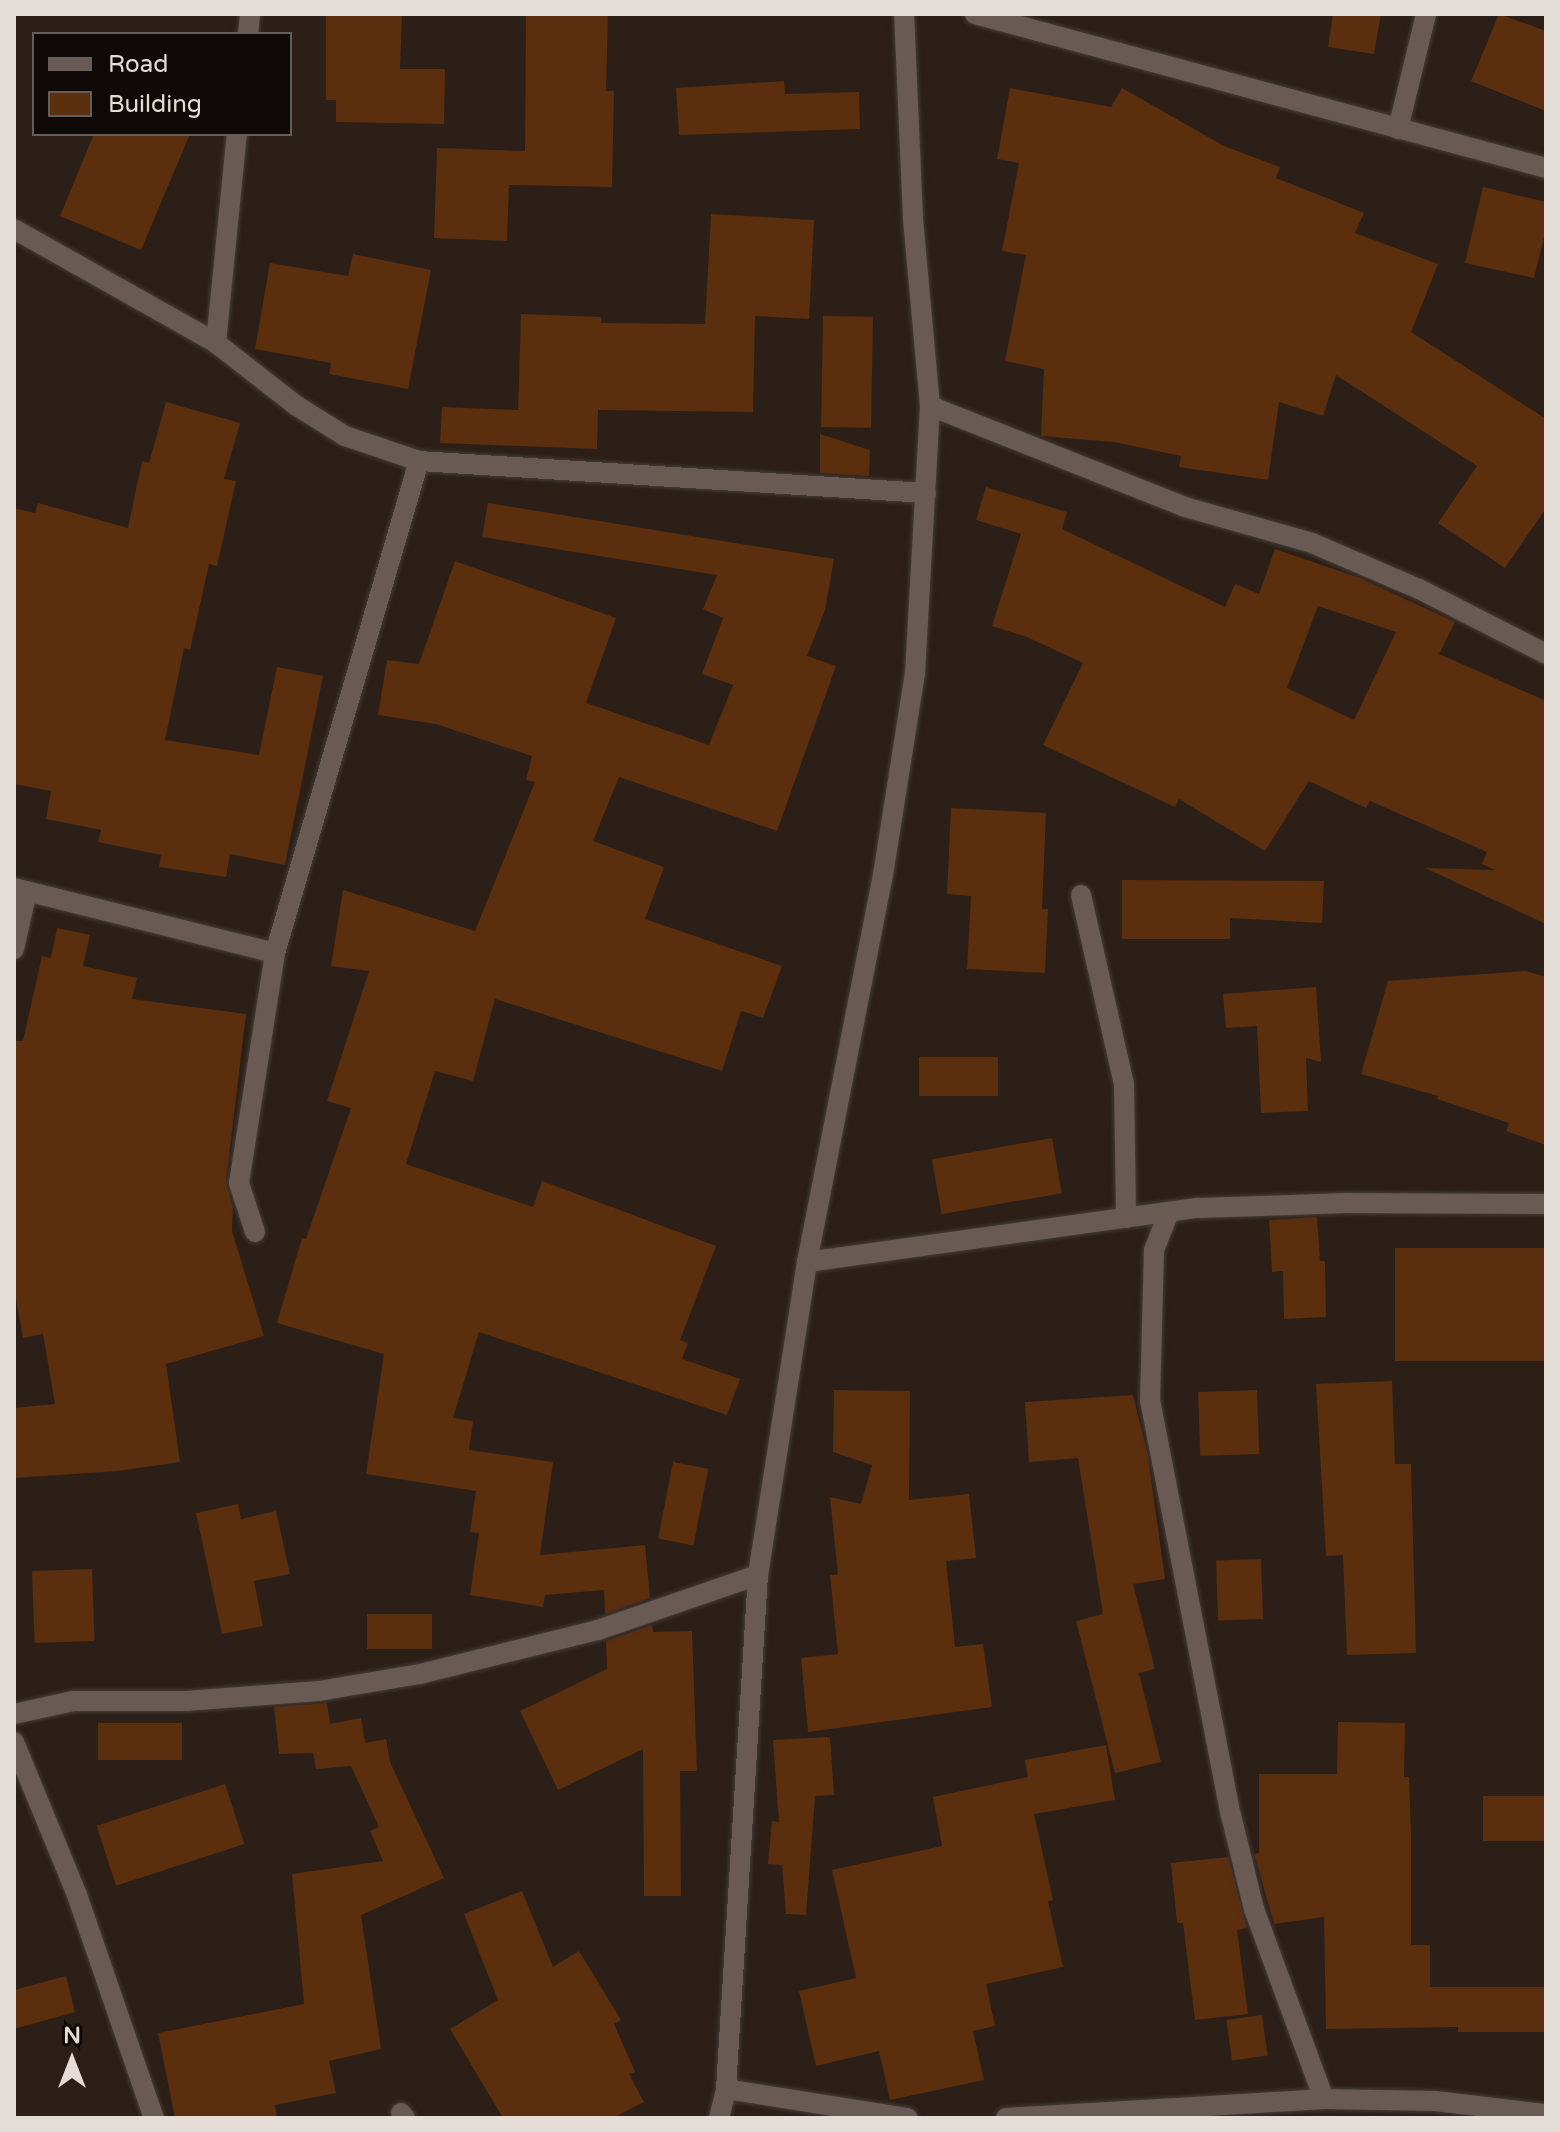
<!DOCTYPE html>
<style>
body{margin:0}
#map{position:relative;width:1560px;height:2132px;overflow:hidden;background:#2b1f18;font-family:"Varela Round",sans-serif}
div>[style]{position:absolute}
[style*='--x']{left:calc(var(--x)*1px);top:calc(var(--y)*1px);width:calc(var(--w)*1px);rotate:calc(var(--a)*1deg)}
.building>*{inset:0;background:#5b2e0e;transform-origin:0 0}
.roads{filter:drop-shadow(0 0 2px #453c37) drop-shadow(0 0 2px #453c37)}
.street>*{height:20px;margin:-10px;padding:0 10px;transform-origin:10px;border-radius:10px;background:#695b53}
.secondary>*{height:20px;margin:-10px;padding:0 10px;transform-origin:10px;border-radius:10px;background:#695b53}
span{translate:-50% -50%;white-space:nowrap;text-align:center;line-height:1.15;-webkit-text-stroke:7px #0f0a07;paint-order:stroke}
.frame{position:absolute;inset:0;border:16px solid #e4dcd7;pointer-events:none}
.legend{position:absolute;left:32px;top:32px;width:260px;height:104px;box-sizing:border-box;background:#0f0a07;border:2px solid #645e5a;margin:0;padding:10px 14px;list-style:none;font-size:24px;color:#e4dcd7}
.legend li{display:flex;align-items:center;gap:16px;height:40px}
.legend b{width:40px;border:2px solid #645e5a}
.north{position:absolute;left:32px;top:2020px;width:80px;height:80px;-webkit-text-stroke:6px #0f0a07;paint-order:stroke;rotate:0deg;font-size:22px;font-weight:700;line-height:32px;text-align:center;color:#e4dcd7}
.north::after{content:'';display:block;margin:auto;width:28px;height:36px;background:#e4dcd7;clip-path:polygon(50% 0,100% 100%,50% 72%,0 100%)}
</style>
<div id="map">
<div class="building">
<i style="clip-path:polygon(326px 14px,402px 14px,400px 69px,445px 69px,444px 124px,336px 122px,336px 100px,326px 100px)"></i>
<i style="clip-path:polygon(526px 14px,608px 14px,606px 91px,614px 91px,612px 187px,509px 185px,507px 241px,434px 238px,437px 148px,525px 151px)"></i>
<i style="clip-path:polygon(1333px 14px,1381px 14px,1374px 54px,1328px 47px)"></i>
<i style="clip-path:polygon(1499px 14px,1546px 31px,1546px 111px,1471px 81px)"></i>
<i style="clip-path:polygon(784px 81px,785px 94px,859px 92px,860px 129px,679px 135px,676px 88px)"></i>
<i style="clip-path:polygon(1010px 88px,1111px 107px,1122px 88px,1224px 146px,1280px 167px,1276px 178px,1364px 213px,1355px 233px,1438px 264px,1411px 332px,1546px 419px,1546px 508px,1505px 568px,1438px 523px,1477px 466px,1336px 375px,1323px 416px,1279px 402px,1268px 480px,1179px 467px,1181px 456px,1114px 442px,1041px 436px,1044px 369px,1005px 361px,1026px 255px,1002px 251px,1019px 163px,997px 159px)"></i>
<i style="clip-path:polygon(94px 134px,190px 134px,141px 250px,60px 216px)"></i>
<i style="clip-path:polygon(1483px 187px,1546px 202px,1546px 229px,1534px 278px,1465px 263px)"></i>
<i style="clip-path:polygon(711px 214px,814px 220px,809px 319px,755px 316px,753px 412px,598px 410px,597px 449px,440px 443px,442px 407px,518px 410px,521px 314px,601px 317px,601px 323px,705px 324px)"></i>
<i style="clip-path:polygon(353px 254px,431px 270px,408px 389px,329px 374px,331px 363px,255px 349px,270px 263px,348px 276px)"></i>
<i style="left:823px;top:316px;width:50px;height:111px;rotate:1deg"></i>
<i style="clip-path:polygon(166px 402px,240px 423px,224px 479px,236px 481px,217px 566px,209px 564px,190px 650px,184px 648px,165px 740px,259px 755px,277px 667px,323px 676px,285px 865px,230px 854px,226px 877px,159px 867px,161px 855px,98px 842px,101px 830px,46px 819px,51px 791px,14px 784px,14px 508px,35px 513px,38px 503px,128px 528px,142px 461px,149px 463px)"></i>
<i style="clip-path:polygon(820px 434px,870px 450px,869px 476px,820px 473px)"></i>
<i style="clip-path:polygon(evenodd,986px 487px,1067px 512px,1062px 529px,1225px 607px,1235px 584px,1259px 594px,1275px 549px,1360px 578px,1455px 622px,1439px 654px,1546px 701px,1546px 924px,1425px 868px,1495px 870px,1482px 864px,1487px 852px,1370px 801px,1366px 808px,1309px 781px,1265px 851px,1179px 799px,1175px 807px,1043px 745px,1083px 663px,1027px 637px,992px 626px,1021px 534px,976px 520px,986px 487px,1318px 606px,1396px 632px,1354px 720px,1287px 688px,1318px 606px)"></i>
<i style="clip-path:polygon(488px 503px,834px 559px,825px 610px,807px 656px,836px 666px,777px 831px,619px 777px,593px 841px,664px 867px,645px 919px,782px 966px,763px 1018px,741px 1011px,722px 1071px,495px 999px,473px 1081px,435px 1071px,406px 1164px,533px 1207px,542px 1181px,716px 1246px,680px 1340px,688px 1343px,682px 1359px,740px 1379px,727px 1415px,479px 1332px,453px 1418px,473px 1421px,469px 1450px,553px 1462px,540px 1555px,645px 1545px,650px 1598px,605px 1614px,604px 1590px,545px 1595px,543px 1607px,470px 1595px,479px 1533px,470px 1532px,476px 1491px,366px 1474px,384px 1354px,277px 1323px,302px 1238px,306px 1239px,351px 1108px,327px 1101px,369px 971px,331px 966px,343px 890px,475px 931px,535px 782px,526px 780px,532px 756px,436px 724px,378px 715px,387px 660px,419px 664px,455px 561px,616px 618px,586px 703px,709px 745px,733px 685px,702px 674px,723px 618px,703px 609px,717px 575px,482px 537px)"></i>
<i style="clip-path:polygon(951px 808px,1046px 813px,1042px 909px,1048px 909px,1045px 973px,967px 969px,971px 896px,947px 894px)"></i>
<i style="clip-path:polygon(1122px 880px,1324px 881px,1322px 923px,1230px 918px,1230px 939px,1122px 939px)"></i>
<i style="clip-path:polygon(57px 928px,90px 935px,83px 966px,137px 978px,132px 999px,246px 1014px,226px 1182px,233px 1207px,232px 1231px,264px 1336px,166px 1364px,180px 1462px,118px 1471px,14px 1478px,14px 1408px,55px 1404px,43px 1334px,23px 1338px,14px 1288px,14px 1041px,23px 1041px,42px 956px,51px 958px)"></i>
<i style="clip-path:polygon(1526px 971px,1546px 977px,1546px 1145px,1506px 1131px,1509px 1123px,1437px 1099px,1438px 1096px,1361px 1074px,1388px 981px)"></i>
<i style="clip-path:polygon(1316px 987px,1321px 1062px,1306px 1058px,1308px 1111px,1261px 1113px,1257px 1026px,1226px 1028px,1223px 994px)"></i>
<i style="left:919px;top:1057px;width:79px;height:39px"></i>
<i style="left:1052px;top:1138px;width:56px;height:122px;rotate:80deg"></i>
<i style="clip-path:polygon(1317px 1217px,1320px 1261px,1325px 1261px,1326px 1317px,1284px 1319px,1283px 1271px,1272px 1272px,1269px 1220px)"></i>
<i style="left:1546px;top:1248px;width:113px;height:151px;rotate:90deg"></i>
<i style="clip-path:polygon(1392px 1381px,1395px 1464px,1411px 1464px,1416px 1653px,1347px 1655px,1343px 1555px,1326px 1556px,1316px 1384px)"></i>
<i style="clip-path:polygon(834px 1390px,910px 1391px,909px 1500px,969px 1494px,976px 1558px,946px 1561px,955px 1647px,983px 1644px,992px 1707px,808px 1732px,801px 1658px,838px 1654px,830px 1575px,838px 1575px,830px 1497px,861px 1504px,872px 1465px,833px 1452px)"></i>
<i style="left:1257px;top:1390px;width:64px;height:59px;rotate:88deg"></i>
<i style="clip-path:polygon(1133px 1395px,1148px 1456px,1165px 1579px,1133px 1584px,1155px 1669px,1139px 1673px,1161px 1762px,1115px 1773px,1076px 1621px,1103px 1614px,1078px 1458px,1029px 1462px,1025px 1402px)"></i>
<i style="left:673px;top:1462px;width:36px;height:78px;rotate:11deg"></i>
<i style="clip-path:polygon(238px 1504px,241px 1519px,276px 1511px,290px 1574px,254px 1581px,263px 1626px,222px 1634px,196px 1513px)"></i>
<i style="left:1261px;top:1559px;width:60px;height:45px;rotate:88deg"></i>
<i style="left:92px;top:1569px;width:72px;height:60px;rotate:88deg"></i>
<i style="left:367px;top:1614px;width:65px;height:35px"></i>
<i style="clip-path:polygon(652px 1625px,653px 1632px,692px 1631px,697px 1771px,680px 1771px,681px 1896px,644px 1896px,643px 1749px,558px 1790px,520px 1711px,607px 1669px,606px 1641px)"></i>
<i style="clip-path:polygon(327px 1703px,330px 1724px,361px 1718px,365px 1743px,386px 1739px,390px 1762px,444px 1878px,361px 1915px,381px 2049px,329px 2061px,336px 2093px,275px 2105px,277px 2118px,175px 2118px,158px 2033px,304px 2004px,292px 1874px,383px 1861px,370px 1831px,379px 1827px,351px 1766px,316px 1769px,313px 1753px,279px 1754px,274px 1707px)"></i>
<i style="clip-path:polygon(1338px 1722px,1405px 1723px,1404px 1777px,1409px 1777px,1411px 1834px,1411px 1945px,1430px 1945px,1430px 1987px,1546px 1987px,1546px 2032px,1458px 2032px,1458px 2027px,1326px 2029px,1324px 1917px,1274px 1924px,1254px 1854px,1259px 1853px,1259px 1774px,1337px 1774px)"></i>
<i style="left:98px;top:1723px;width:84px;height:37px"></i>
<i style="clip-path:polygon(830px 1737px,834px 1795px,815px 1796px,806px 1915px,786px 1914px,782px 1865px,768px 1864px,772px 1821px,779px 1822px,773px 1740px)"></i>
<i style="clip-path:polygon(1106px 1745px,1115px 1800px,1034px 1814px,1053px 1900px,1048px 1901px,1063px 1967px,986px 1984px,995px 2026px,973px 2031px,984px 2080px,890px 2100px,879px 2051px,816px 2066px,799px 1991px,856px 1978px,832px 1870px,942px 1846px,933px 1797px,1028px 1777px,1025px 1760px)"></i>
<i style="left:225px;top:1784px;width:63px;height:135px;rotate:72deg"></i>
<i style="left:1546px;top:1796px;width:45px;height:63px;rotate:90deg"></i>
<i style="clip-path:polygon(1228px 1857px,1247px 1928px,1237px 1930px,1248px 2014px,1195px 2020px,1183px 1923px,1177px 1923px,1171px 1863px)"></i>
<i style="clip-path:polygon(522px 1891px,553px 1967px,579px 1951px,621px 2020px,614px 2024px,635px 2072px,629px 2074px,644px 2102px,613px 2118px,503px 2118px,450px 2029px,498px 2000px,464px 1914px)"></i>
<i style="clip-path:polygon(66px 1976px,75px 2012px,14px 2029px,14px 1990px)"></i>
<i style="left:1262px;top:2015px;width:41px;height:36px;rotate:82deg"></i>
</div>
<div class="roads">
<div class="street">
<i style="--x:975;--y:14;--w:591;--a:15.09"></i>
<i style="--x:248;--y:34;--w:20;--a:-84"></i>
<i style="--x:1398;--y:129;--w:118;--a:-76.3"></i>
<i style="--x:14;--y:229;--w:232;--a:29.4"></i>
<i style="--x:216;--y:343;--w:103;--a:37.9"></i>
<i style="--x:297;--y:406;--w:57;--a:32"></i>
<i style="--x:345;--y:436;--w:78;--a:18.7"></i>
<i style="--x:419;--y:461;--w:508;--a:3.61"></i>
<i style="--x:216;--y:343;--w:210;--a:-84.3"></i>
<i style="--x:930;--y:406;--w:274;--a:21.6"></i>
<i style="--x:1185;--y:507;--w:132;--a:15.8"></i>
<i style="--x:1312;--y:543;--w:116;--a:23.3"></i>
<i style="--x:1419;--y:589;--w:143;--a:27.1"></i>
<i style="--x:14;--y:888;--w:269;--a:14"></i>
<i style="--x:1081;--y:895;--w:194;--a:77.2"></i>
<i style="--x:1124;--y:1084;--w:134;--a:89.1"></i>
<i style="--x:14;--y:949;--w:59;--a:-77.4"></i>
<i style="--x:1169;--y:1212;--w:41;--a:111.5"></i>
<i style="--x:1154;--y:1250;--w:150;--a:91.5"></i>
<i style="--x:1150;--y:1400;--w:423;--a:79"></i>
<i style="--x:1231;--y:1815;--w:97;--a:76.3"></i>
<i style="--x:1254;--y:1909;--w:202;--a:69.8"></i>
<i style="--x:255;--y:1232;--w:52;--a:-108.1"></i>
<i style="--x:239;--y:1183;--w:233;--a:-81.1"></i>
<i style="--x:275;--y:953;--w:513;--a:-73.69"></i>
<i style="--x:807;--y:1262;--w:395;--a:-7.9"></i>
<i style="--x:1198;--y:1208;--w:148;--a:-1.9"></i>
<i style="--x:1346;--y:1203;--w:200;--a:0.3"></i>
<i style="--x:14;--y:1714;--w:60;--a:-12.4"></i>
<i style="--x:73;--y:1701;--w:113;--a:0"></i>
<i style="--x:186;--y:1701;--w:133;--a:-4.3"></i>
<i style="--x:319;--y:1691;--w:102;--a:-9.6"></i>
<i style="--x:420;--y:1674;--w:183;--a:-13.9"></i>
<i style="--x:598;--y:1630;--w:169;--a:-19"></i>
<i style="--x:14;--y:1742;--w:165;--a:67.6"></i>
<i style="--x:77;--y:1895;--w:236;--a:71"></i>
<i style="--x:726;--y:2089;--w:184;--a:9.1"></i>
<i style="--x:401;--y:2113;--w:6;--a:51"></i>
<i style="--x:1006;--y:2118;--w:319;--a:-3.4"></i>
<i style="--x:1324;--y:2099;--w:111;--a:1"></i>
<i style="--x:1435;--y:2101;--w:112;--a:6.7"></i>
</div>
<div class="secondary">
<i style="--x:719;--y:2118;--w:30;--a:-76"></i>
<i style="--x:726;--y:2089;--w:515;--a:-86.44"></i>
<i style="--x:758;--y:1575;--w:317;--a:-81.1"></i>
<i style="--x:807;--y:1262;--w:394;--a:-78.9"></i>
<i style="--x:883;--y:875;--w:204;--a:-81"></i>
<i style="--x:915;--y:674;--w:268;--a:-86.8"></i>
<i style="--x:930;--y:406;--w:189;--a:-95.2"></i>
<i style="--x:913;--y:218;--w:204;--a:-92.5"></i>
</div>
</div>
<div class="frame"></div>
<ul class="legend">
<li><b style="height:10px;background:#695b53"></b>Road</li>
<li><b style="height:22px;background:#5b2e0e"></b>Building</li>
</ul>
<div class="north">N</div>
</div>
